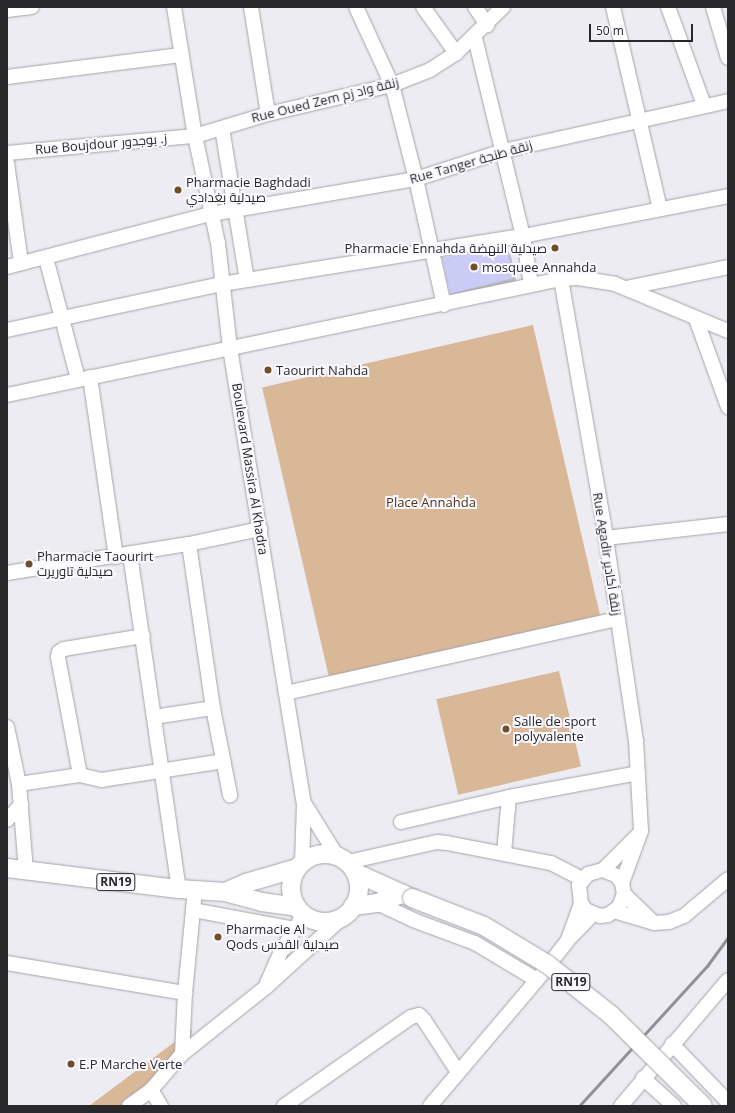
<!DOCTYPE html>
<meta charset="utf-8">
<style>
body{margin:0}
#map{position:relative;width:735px;height:1113px;overflow:hidden;background:#ececf2;font-family:"Open Sans",Cairo,sans-serif}
div>[style]{position:absolute}
[style*='--x']{left:calc(var(--x)*1px);top:calc(var(--y)*1px);width:calc(var(--w)*1px);rotate:calc(var(--a)*1deg)}
.green>*{inset:0;background:#d9b898;transform-origin:0 0}
.shadow>*{inset:0;background:#0003}
.building>*{inset:0;background:#cbccf6}
.roads{filter:drop-shadow(0 0 1px #a3a4a9) drop-shadow(0 0 1px #a3a4a9)}
.minor>*{height:14px;margin:-7px;padding:0 7px;transform-origin:7px;border-radius:7px;background:#fff}
.major>*{height:18px;margin:-9px;padding:0 9px;transform-origin:9px;border-radius:9px;background:#fff}
.major>.ring{margin:-9px;padding:0;box-sizing:content-box;background:none;border:18px solid #fff;border-radius:50%}
.rail>*{height:3px;margin:-1.5px;padding:0 1.5px;transform-origin:1.5px;border-radius:1.5px;background:#909095}
.bridges{filter:drop-shadow(0 0 1px #a3a4a9) drop-shadow(0 0 1px #a3a4a9)}
.major-bridge>*{height:18px;margin:-9px;padding:0 9px;transform-origin:9px;border-radius:9px;background:#fff}
.dots>*{width:11px;height:11px;translate:-50% -50%;box-sizing:border-box;border:2px solid #f9f9ff;border-radius:50%}
span{translate:-50% -50%;white-space:nowrap;text-align:center;line-height:1.15;-webkit-text-stroke:4px #f9f9ff;paint-order:stroke}
.shield-label span{padding:1px 3px;background:#f9f9ff;border:1px solid;border-radius:3px;-webkit-text-stroke-width:0}
.shield-label{font-size:12px;color:#29292c;font-weight:700}
.street-label{font-size:13px;color:#29292c}
.poi-label{font-size:13px;color:#29292c}
.left{translate:0 -50%;text-align:left}
.right{translate:-100% -50%;text-align:right}
.park-label{font-size:13px;color:#503313}
.frame{position:absolute;inset:0;border:8px solid #29292c;pointer-events:none}
.scale{position:absolute;left:589px;top:24px;width:104px;height:18px;box-sizing:border-box;border:2px solid #29292c;border-top:0;padding-left:5px;font-size:12px;line-height:14px;white-space:nowrap;color:#29292c;-webkit-text-stroke:3px #f9f9ff;paint-order:stroke}
</style>
<div id="map">
<div class="green">
<i style="left:533px;top:325px;width:298px;height:278px;rotate:77deg"></i>
<i style="left:559px;top:671px;width:98px;height:126px;rotate:77deg"></i>
<i style="clip-path:polygon(192px 1029px,188px 1055px,125px 1106px,89px 1106px)"></i>
</div>
<div class="shadow">
<i style="clip-path:polygon(506px 248px,511px 256px,517px 286px,456px 301px,451px 293px)"></i>
</div>
<div class="building">
<i style="clip-path:polygon(507px 247px,513px 278px,450px 294px,442px 258px)"></i>
</div>
<div class="roads">
<div class="minor">
<i style="--x:174;--y:7;--w:131;--a:80.8"></i>
<i style="--x:195;--y:136;--w:109;--a:77.9"></i>
<i style="--x:218;--y:243;--w:106;--a:83.5"></i>
<i style="--x:230;--y:348;--w:461;--a:80.8"></i>
<i style="--x:304;--y:803;--w:60;--a:91.9"></i>
<i style="--x:251;--y:7;--w:108;--a:81"></i>
<i style="--x:356;--y:7;--w:86;--a:65.2"></i>
<i style="--x:392;--y:85;--w:97;--a:75.7"></i>
<i style="--x:416;--y:179;--w:129;--a:77.5"></i>
<i style="--x:423;--y:7;--w:57;--a:54.3"></i>
<i style="--x:475;--y:7;--w:22;--a:56"></i>
<i style="--x:613;--y:7;--w:207;--a:76.9"></i>
<i style="--x:668;--y:7;--w:104;--a:69.8"></i>
<i style="--x:713;--y:7;--w:53;--a:73.6"></i>
<i style="--x:7;--y:10;--w:25;--a:-7"></i>
<i style="--x:475;--y:38;--w:204;--a:76.4"></i>
<i style="--x:523;--y:236;--w:49;--a:80.5"></i>
<i style="--x:7;--y:77;--w:175;--a:-7.2"></i>
<i style="--x:222;--y:128;--w:154;--a:80.7"></i>
<i style="--x:7;--y:153;--w:189;--a:-5.2"></i>
<i style="--x:195;--y:136;--w:76;--a:-16.8"></i>
<i style="--x:268;--y:114;--w:127;--a:-13.2"></i>
<i style="--x:392;--y:85;--w:41;--a:-21.5"></i>
<i style="--x:430;--y:70;--w:31;--a:-33"></i>
<i style="--x:456;--y:53;--w:66;--a:-44.4"></i>
<i style="--x:7;--y:163;--w:101;--a:82"></i>
<i style="--x:46;--y:258;--w:125;--a:75.2"></i>
<i style="--x:7;--y:267;--w:211;--a:-14.6"></i>
<i style="--x:211;--y:214;--w:208;--a:-9.7"></i>
<i style="--x:416;--y:179;--w:91;--a:-17.8"></i>
<i style="--x:503;--y:151;--w:230;--a:-12.5"></i>
<i style="--x:561;--y:279;--w:263;--a:80.1"></i>
<i style="--x:606;--y:538;--w:205;--a:81.6"></i>
<i style="--x:636;--y:741;--w:90;--a:86.8"></i>
<i style="--x:641;--y:831;--w:55;--a:110.1"></i>
<i style="--x:622;--y:883;--w:11;--a:80"></i>
<i style="--x:624;--y:894;--w:14;--a:111"></i>
<i style="--x:619;--y:907;--w:14;--a:144"></i>
<i style="--x:608;--y:915;--w:8;--a:173"></i>
<i style="--x:600;--y:916;--w:15;--a:-157"></i>
<i style="--x:586;--y:910;--w:8;--a:-130"></i>
<i style="--x:581;--y:904;--w:19;--a:-96"></i>
<i style="--x:579;--y:885;--w:14;--a:-51"></i>
<i style="--x:588;--y:874;--w:16;--a:-15"></i>
<i style="--x:603;--y:870;--w:15;--a:23"></i>
<i style="--x:617;--y:876;--w:9;--a:54"></i>
<i style="--x:626;--y:288;--w:104;--a:-11.6"></i>
<i style="--x:696;--y:319;--w:94;--a:70"></i>
<i style="--x:7;--y:330;--w:220;--a:-12.1"></i>
<i style="--x:222;--y:284;--w:305;--a:-9.1"></i>
<i style="--x:523;--y:236;--w:209;--a:-11"></i>
<i style="--x:90;--y:377;--w:182;--a:81.8"></i>
<i style="--x:7;--y:395;--w:566;--a:-11.83"></i>
<i style="--x:561;--y:279;--w:17;--a:-3"></i>
<i style="--x:578;--y:278;--w:37;--a:9"></i>
<i style="--x:615;--y:284;--w:122;--a:22.6"></i>
<i style="--x:606;--y:538;--w:123;--a:-6.5"></i>
<i style="--x:189;--y:544;--w:166;--a:81.7"></i>
<i style="--x:213;--y:708;--w:89;--a:78.9"></i>
<i style="--x:130;--y:554;--w:339;--a:81.7"></i>
<i style="--x:7;--y:573;--w:184;--a:-9.1"></i>
<i style="--x:189;--y:544;--w:73;--a:-11.9"></i>
<i style="--x:286;--y:693;--w:339;--a:-12.6"></i>
<i style="--x:154;--y:717;--w:60;--a:-8.7"></i>
<i style="--x:7;--y:727;--w:58;--a:78.1"></i>
<i style="--x:19;--y:784;--w:87;--a:85.4"></i>
<i style="--x:80;--y:775;--w:120;--a:-100.6"></i>
<i style="--x:58;--y:657;--w:5;--a:-79"></i>
<i style="--x:59;--y:652;--w:6;--a:-31"></i>
<i style="--x:64;--y:649;--w:80;--a:-9.3"></i>
<i style="--x:19;--y:784;--w:62;--a:-8.4"></i>
<i style="--x:80;--y:775;--w:22;--a:13"></i>
<i style="--x:101;--y:780;--w:124;--a:-8.8"></i>
<i style="--x:304;--y:803;--w:62;--a:58.1"></i>
<i style="--x:7;--y:820;--w:21;--a:-47"></i>
<i style="--x:401;--y:822;--w:111;--a:-13"></i>
<i style="--x:509;--y:797;--w:131;--a:-10.5"></i>
<i style="--x:504;--y:853;--w:56;--a:-84.9"></i>
<i style="--x:348;--y:862;--w:91;--a:-12.7"></i>
<i style="--x:437;--y:842;--w:10;--a:6"></i>
<i style="--x:447;--y:843;--w:106;--a:10.9"></i>
<i style="--x:551;--y:863;--w:35;--a:27"></i>
<i style="--x:603;--y:870;--w:52;--a:-45"></i>
<i style="--x:377;--y:903;--w:40;--a:25"></i>
<i style="--x:413;--y:920;--w:66;--a:20.4"></i>
<i style="--x:475;--y:943;--w:72;--a:30.8"></i>
<i style="--x:581;--y:904;--w:38;--a:110"></i>
<i style="--x:568;--y:940;--w:36;--a:-46"></i>
<i style="--x:193;--y:910;--w:104;--a:10.6"></i>
<i style="--x:614;--y:911;--w:42;--a:16.7"></i>
<i style="--x:654;--y:923;--w:42;--a:-136"></i>
<i style="--x:654;--y:923;--w:15;--a:-4"></i>
<i style="--x:669;--y:922;--w:16;--a:-22"></i>
<i style="--x:684;--y:916;--w:57;--a:-40.1"></i>
<i style="--x:7;--y:963;--w:181;--a:9.6"></i>
<i style="--x:267;--y:983;--w:36;--a:-66"></i>
<i style="--x:282;--y:950;--w:42;--a:-58.6"></i>
<i style="--x:672;--y:1044;--w:81;--a:46"></i>
<i style="--x:182;--y:1054;--w:61;--a:-87.2"></i>
<i style="--x:185;--y:993;--w:103;--a:-84.5"></i>
<i style="--x:643;--y:1078;--w:42;--a:42.1"></i>
<i style="--x:151;--y:1090;--w:19;--a:58"></i>
<i style="--x:129;--y:1106;--w:27;--a:-36"></i>
<i style="--x:151;--y:1090;--w:48;--a:-49.3"></i>
<i style="--x:182;--y:1054;--w:107;--a:-38.6"></i>
<i style="--x:266;--y:987;--w:107;--a:-42.3"></i>
<i style="--x:284;--y:1106;--w:155;--a:-35"></i>
<i style="--x:411;--y:1017;--w:8;--a:-14"></i>
<i style="--x:419;--y:1015;--w:7;--a:45"></i>
<i style="--x:424;--y:1020;--w:62;--a:56.8"></i>
<i style="--x:430;--y:1106;--w:165;--a:-49.7"></i>
<i style="--x:537;--y:980;--w:51;--a:-52.2"></i>
<i style="--x:621;--y:1106;--w:165;--a:-49.7"></i>
</div>
<div class="major">
<i class="ring" style="left:291px;top:854px;width:50px;height:50px"></i>
<i style="--x:7;--y:868;--w:173;--a:7"></i>
<i style="--x:179;--y:889;--w:46;--a:3.7"></i>
<i style="--x:225;--y:892;--w:38;--a:15"></i>
<i style="--x:262;--y:902;--w:35;--a:8"></i>
<i style="--x:356;--y:873;--w:61;--a:24.1"></i>
<i style="--x:225;--y:892;--w:23;--a:-23"></i>
<i style="--x:246;--y:883;--w:53;--a:-16.4"></i>
<i style="--x:353;--y:906;--w:24;--a:-7"></i>
<i style="--x:377;--y:903;--w:27;--a:-20"></i>
</div>
</div>
<div class="rail">
<i style="--x:579;--y:1106;--w:190;--a:-47.6"></i>
<i style="--x:707;--y:966;--w:36;--a:-54"></i>
</div>
<div class="bridges">
<div class="major-bridge">
<i style="--x:412;--y:898;--w:77;--a:21.3"></i>
<i style="--x:484;--y:926;--w:74;--a:31.1"></i>
<i style="--x:547;--y:964;--w:82;--a:38.6"></i>
<i style="--x:611;--y:1015;--w:129;--a:44.7"></i>
</div>
</div>
<div class="dots">
<i style="left:178px;top:190px;background:#724e28"></i>
<i style="left:555px;top:248px;background:#724e28"></i>
<i style="left:474px;top:267px;background:#724e28"></i>
<i style="left:268px;top:370px;background:#724e28"></i>
<i style="left:29px;top:564px;background:#724e28"></i>
<i style="left:506px;top:729px;background:#724e28"></i>
<i style="left:218px;top:937px;background:#724e28"></i>
<i style="left:71px;top:1064px;background:#724e28"></i>
</div>
<div class="shield-label">
<span style="left:116px;top:882px">RN19</span>
<span style="left:571px;top:982px">RN19</span>
</div>
<div class="street-label">
<span style="left:325px;top:100px;rotate:-14deg">Rue Oued Zem زنقة واد زم</span>
<span style="left:101px;top:144px;rotate:-5deg">Rue Boujdour ز. بوجدور</span>
<span style="left:471px;top:162px;rotate:-16deg">Rue Tanger زنقة طنجة</span>
<span style="left:250px;top:469px;rotate:81deg">Boulevard Massira Al Khadra</span>
<span style="left:607px;top:554px;rotate:81deg">Rue Agadir زنقة أكادير</span>
</div>
<div class="poi-label">
<span class="left" style="left:186px;top:190px">Pharmacie Baghdadi<br>صيدلية بغدادي</span>
<span class="right" style="left:547px;top:248px">Pharmacie Ennahda صيدلية النهضة</span>
<span class="left" style="left:482px;top:267px">mosquee Annahda</span>
<span class="left" style="left:276px;top:370px">Taourirt Nahda</span>
<span class="left" style="left:37px;top:564px">Pharmacie Taourirt<br>صيدلية تاوريرت</span>
<span class="left" style="left:514px;top:729px">Salle de sport<br>polyvalente</span>
<span class="left" style="left:226px;top:937px">Pharmacie Al<br>Qods صيدلية القدس</span>
<span class="left" style="left:79px;top:1064px">E.P Marche Verte</span>
</div>
<div class="park-label">
<span style="left:431px;top:502px">Place Annahda</span>
</div>
<div class="frame"></div>
<div class="scale">50 m</div>
</div>
